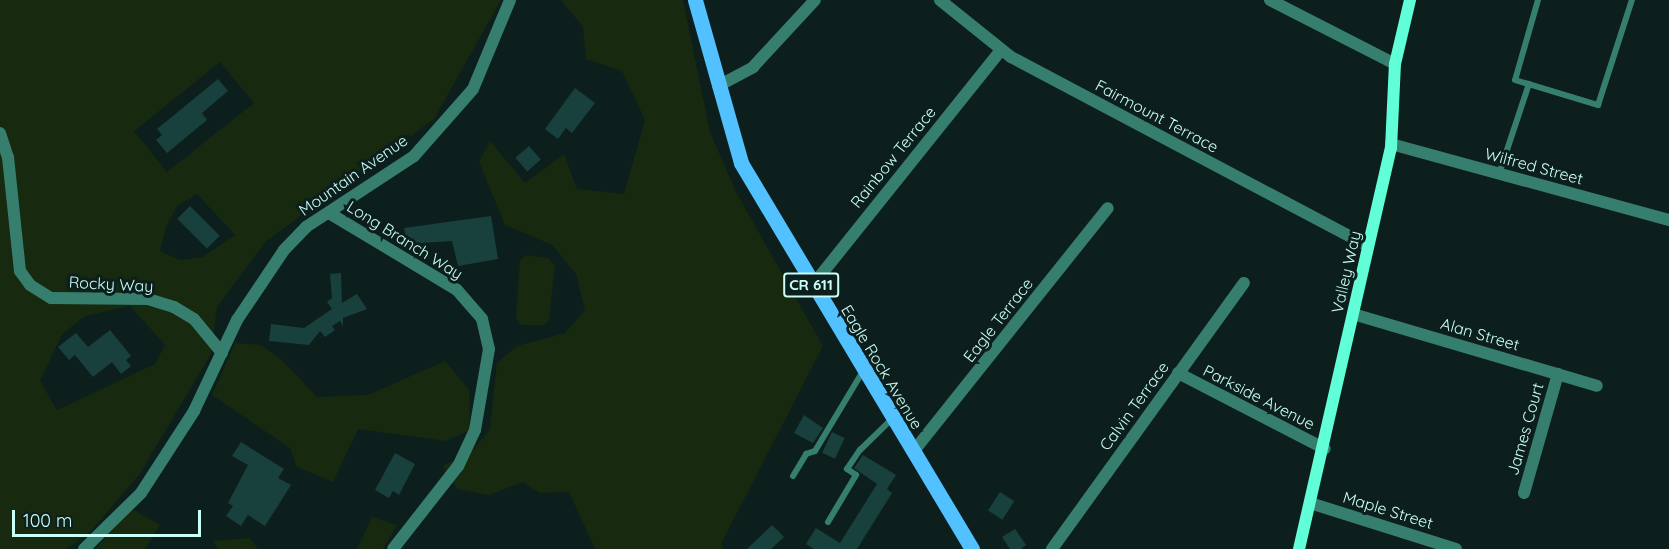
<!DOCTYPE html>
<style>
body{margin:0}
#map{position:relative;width:1669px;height:549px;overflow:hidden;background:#0c1f1d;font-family:Quicksand,sans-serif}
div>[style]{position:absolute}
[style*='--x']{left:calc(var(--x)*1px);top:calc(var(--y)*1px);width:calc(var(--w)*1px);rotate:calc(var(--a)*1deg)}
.green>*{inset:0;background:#17290f}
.building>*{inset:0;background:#18403d;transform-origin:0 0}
.lane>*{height:6px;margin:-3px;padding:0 3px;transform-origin:3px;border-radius:3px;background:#367f6e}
.street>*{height:12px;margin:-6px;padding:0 6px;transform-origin:6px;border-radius:6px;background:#367f6e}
.secondary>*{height:12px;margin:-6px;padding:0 6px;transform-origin:6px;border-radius:6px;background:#61ffd8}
.primary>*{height:15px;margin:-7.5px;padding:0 7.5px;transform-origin:7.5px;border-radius:7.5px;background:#51c1ff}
span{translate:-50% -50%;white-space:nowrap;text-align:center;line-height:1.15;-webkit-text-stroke:6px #0c1f1d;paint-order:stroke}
.shield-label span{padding:2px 4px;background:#0c1f1d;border:2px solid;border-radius:4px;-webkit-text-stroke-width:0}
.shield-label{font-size:15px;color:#cafff7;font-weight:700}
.street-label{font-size:16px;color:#cafff7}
.scale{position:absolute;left:12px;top:510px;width:189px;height:27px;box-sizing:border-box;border:3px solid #cafff7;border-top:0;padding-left:8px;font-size:18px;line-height:21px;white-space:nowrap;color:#cafff7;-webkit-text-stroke:4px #0c1f1d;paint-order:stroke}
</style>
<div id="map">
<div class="green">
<i style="clip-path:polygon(evenodd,0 0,501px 0,434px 119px,266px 241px,217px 307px,211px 354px,139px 475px,90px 532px,66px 549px,0 549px,0 0,220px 62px,254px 103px,167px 172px,134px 131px,220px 62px,0 0,197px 194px,235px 235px,203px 257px,180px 260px,160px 251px,166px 227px,177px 206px,197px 194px,0 0,130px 306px,165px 345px,155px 364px,57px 410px,40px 381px,62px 334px,85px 316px,130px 306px)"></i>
<i style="clip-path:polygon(561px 0,683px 0,710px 132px,736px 192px,823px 346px,721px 544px,724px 549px,595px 549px,569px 492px,540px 493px,523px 482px,489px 495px,457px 489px,443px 466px,473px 450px,490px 429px,497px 363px,517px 346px,565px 333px,585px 310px,576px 274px,552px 245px,505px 225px,479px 162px,490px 141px,525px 183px,564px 154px,577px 189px,624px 194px,645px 120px,622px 71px,586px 59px,583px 27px)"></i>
<i style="clip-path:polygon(526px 255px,548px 258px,555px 265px,549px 320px,544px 325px,521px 325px,516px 318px,520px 260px)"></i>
<i style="clip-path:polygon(235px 343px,261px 345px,281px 359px,317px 397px,368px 395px,445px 361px,469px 390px,470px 430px,446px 441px,358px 429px,333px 482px,297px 467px,290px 448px,212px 395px)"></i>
<i style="clip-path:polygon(130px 508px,160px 525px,145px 549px,96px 549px)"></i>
<i style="clip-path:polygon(372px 517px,397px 525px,383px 549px,357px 549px)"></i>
<i style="clip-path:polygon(250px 538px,258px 549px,218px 549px,212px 541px)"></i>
</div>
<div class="building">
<i style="clip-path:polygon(218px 79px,228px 91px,202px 113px,207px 120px,167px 153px,156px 140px,162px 135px,157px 129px)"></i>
<i style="clip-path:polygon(575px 88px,595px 103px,572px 133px,566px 128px,558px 139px,545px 129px)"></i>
<i style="left:529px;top:146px;width:18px;height:18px;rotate:49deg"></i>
<i style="left:190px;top:206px;width:42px;height:18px;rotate:45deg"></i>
<i style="clip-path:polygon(491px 216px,498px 259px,458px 266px,452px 241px,407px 244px,404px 228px)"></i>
<i style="clip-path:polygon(341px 273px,342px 303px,357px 294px,367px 309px,343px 318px,343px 326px,340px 321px,332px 326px,335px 330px,325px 337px,320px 331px,309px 345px,269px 341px,271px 324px,304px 328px,332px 309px,327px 302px,332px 298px,330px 274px)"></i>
<i style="clip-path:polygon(110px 330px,131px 356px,126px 360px,131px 366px,121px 374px,112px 362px,93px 377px,75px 355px,69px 360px,58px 347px,76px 333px,88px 347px)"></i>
<i style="clip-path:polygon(804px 415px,823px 428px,813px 443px,794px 433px)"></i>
<i style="left:832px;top:432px;width:14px;height:23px;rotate:25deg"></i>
<i style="clip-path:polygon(241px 442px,284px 469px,278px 478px,291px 485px,265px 526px,248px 515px,241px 526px,226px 516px,233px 506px,228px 503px,248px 465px,232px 456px)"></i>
<i style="clip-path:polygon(395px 453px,415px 464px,399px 495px,393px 491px,389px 498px,375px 490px)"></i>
<i style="clip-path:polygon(863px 455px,896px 475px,887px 489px,892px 493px,857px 549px,814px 549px,806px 544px,816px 528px,840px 543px,877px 484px,854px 468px)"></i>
<i style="left:1000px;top:492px;width:17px;height:22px;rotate:33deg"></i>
<i style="clip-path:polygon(772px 525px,784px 537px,771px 549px,747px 549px)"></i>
<i style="clip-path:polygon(1015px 529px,1026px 545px,1021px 549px,1010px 549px,1002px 537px)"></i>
</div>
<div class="lane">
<i style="--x:1538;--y:0;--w:83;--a:106"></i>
<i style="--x:1515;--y:80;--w:87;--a:16.8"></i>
<i style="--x:1598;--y:105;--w:110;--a:-72.1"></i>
<i style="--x:1499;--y:174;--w:95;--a:-71.6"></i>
<i style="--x:793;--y:476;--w:26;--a:-59"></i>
<i style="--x:806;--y:454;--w:9;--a:-18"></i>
<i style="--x:815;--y:451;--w:93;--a:-59"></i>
<i style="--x:828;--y:522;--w:55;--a:-59.2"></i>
<i style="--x:856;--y:475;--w:11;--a:-146"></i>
<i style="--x:847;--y:469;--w:23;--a:-56"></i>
<i style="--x:860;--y:450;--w:45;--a:-44.1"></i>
</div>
<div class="street">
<i style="--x:940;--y:0;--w:91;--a:38.8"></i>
<i style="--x:1011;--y:57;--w:404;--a:27.9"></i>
<i style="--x:1270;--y:0;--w:140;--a:27.1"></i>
<i style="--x:718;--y:86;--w:40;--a:-28"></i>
<i style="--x:753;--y:67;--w:91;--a:-47.2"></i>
<i style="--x:0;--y:133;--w:25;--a:72"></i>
<i style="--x:8;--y:157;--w:115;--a:84"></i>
<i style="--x:20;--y:271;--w:17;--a:54"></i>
<i style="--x:30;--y:285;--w:25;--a:32"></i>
<i style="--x:51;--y:298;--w:97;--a:0.6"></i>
<i style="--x:148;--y:299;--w:27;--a:17"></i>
<i style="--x:174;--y:307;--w:23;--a:31"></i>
<i style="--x:194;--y:319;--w:44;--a:50.5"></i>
<i style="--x:1391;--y:144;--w:288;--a:15.3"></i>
<i style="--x:329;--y:213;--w:149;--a:31"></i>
<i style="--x:457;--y:290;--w:38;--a:49"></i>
<i style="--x:482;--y:319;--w:31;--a:77"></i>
<i style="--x:489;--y:349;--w:82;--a:99.8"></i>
<i style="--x:475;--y:430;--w:40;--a:115"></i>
<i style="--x:458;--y:466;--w:105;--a:128.1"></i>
<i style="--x:812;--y:286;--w:302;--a:-51.3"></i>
<i style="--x:1353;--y:314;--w:254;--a:16.4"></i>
<i style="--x:1178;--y:373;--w:165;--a:27.3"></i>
<i style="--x:913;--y:452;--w:312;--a:-51.4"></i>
<i style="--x:1524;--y:493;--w:124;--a:-74.1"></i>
<i style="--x:1310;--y:503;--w:153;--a:17.5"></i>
<i style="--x:84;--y:549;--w:80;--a:-44.5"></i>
<i style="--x:141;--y:493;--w:98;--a:-57.1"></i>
<i style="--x:194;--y:411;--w:101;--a:-64.7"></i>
<i style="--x:237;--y:320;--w:84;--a:-56.1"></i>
<i style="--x:284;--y:250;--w:32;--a:-46"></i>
<i style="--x:306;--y:227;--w:129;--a:-33.3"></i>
<i style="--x:414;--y:156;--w:89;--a:-48.6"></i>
<i style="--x:473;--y:89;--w:96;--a:-67.4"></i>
<i style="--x:1052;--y:549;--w:328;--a:-54.2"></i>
</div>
<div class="secondary">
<i style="--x:1299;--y:549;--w:411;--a:-77.1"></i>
<i style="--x:1391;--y:148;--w:84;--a:-87.3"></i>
<i style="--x:1395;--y:64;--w:66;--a:-76.8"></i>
</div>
<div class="primary">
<i style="--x:695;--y:0;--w:169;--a:74.2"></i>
<i style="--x:741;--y:163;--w:450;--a:59.1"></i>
</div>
<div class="shield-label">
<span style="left:811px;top:285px">CR 611</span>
</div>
<div class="street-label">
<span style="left:1157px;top:116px;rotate:28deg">Fairmount Terrace</span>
<span style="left:893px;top:157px;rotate:-51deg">Rainbow Terrace</span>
<span style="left:1534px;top:166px;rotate:15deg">Wilfred Street</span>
<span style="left:353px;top:175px;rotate:-35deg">Mountain Avenue</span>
<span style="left:405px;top:240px;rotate:32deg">Long Branch Way</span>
<span style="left:1346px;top:272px;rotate:-77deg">Valley Way</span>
<span style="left:111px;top:284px;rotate:3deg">Rocky Way</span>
<span style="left:998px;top:320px;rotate:-52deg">Eagle Terrace</span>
<span style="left:1480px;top:334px;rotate:16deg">Alan Street</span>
<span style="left:882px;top:367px;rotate:59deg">Eagle Rock Avenue</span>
<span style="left:1259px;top:397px;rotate:27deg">Parkside Avenue</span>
<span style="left:1134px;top:406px;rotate:-54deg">Calvin Terrace</span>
<span style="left:1525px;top:429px;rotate:-74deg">James Court</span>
<span style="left:1388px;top:510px;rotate:17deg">Maple Street</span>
</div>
<div class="scale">100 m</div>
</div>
